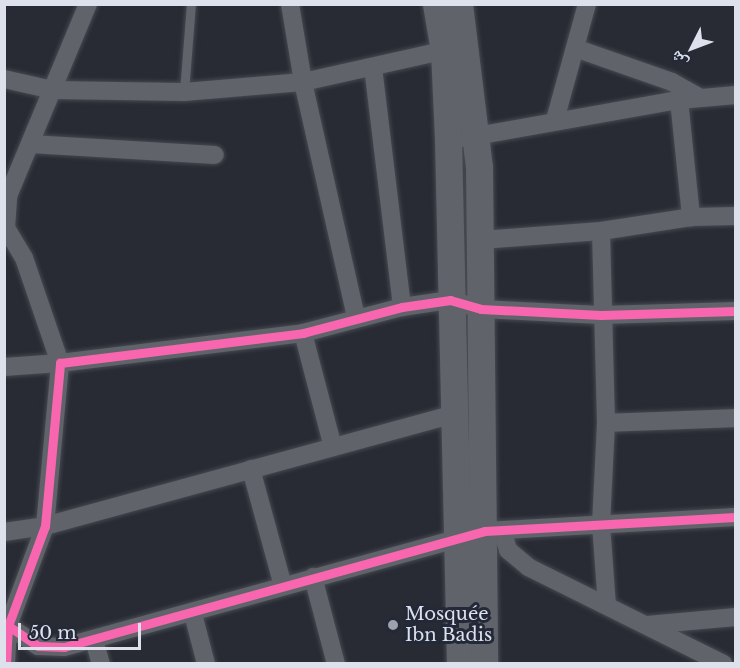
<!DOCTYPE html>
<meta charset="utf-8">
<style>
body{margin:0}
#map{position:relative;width:740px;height:668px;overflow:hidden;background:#282b33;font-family:"Libre Baskerville","Noto Naskh Arabic",serif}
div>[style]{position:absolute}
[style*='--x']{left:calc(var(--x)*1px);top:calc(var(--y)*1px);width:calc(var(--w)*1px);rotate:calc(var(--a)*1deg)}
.roads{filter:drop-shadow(0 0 2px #464951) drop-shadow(0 0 2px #464951)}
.lane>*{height:9px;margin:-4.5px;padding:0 4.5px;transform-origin:4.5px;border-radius:4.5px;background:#61636a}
.street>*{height:18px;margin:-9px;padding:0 9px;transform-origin:9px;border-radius:9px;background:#61636a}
.secondary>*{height:27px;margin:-13.5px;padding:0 13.5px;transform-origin:13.5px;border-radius:13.5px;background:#61636a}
.cycleway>*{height:9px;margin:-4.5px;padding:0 4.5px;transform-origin:4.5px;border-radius:4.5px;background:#f766af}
.dots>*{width:16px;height:16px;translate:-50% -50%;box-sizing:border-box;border:3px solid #232938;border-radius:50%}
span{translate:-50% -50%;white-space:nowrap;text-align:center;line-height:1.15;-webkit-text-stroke:6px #232938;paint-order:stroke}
.poi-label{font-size:18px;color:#dde1eb}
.left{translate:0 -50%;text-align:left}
.frame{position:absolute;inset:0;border:6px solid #dde1eb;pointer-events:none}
.north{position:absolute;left:662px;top:18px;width:60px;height:60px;-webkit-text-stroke:4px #232938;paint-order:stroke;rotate:228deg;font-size:16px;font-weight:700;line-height:24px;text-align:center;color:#dde1eb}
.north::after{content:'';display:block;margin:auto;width:21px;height:27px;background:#dde1eb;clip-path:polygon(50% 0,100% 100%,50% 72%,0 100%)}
.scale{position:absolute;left:18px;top:623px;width:123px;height:27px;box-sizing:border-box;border:3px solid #dde1eb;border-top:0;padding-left:8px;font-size:18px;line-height:21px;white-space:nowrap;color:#dde1eb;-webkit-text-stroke:4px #232938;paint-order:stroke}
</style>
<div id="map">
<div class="roads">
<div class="lane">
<i style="--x:184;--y:92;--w:88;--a:-85.5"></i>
</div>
<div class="street">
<i style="--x:290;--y:4;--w:79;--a:80.5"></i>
<i style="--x:303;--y:82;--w:241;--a:77.3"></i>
<i style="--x:575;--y:48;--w:103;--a:19.3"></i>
<i style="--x:672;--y:82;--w:33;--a:29"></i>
<i style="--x:373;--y:67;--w:242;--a:83.1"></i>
<i style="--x:4;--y:79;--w:50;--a:12.7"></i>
<i style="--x:53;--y:90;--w:131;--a:0.9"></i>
<i style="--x:184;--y:92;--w:119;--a:-4.8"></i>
<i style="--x:303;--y:82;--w:156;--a:-12.6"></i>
<i style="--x:679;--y:100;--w:118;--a:84.1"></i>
<i style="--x:555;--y:120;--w:120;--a:-74.6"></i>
<i style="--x:465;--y:138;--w:217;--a:-10.1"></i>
<i style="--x:679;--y:100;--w:57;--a:-5"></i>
<i style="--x:31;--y:144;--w:184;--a:3.4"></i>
<i style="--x:601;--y:231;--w:192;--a:88.5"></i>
<i style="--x:606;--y:423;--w:101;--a:92.8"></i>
<i style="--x:601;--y:524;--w:81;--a:85.8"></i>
<i style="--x:481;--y:240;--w:120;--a:-4.3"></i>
<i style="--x:601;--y:231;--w:91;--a:-8.8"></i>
<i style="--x:691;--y:217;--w:45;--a:-1.3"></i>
<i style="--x:303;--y:333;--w:118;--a:75.3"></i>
<i style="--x:4;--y:367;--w:56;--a:-4.1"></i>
<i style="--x:60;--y:363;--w:111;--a:-108.9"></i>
<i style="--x:24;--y:258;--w:35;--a:-121"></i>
<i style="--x:6;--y:228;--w:32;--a:-86"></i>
<i style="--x:8;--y:196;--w:208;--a:-67.4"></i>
<i style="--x:606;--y:423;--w:130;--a:-2.2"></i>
<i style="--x:251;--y:469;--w:121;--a:74.7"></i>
<i style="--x:502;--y:530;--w:21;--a:73"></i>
<i style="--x:508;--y:550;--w:26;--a:40"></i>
<i style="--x:528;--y:567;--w:218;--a:26.4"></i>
<i style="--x:4;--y:532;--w:41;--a:-8.3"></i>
<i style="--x:45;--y:526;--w:425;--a:-15.3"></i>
<i style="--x:313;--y:577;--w:90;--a:75.2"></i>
<i style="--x:193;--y:614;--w:52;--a:75.4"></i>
<i style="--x:4;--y:623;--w:41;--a:34.1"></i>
<i style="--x:38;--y:646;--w:26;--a:2"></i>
<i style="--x:64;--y:647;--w:437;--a:-15.4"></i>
<i style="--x:485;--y:531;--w:251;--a:-3.2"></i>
<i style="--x:647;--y:625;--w:89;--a:-5.1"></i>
<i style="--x:94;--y:640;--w:25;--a:74"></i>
<i style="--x:6;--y:664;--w:38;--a:-87"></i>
<i style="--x:8;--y:626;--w:107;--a:-69.7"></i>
<i style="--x:45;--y:526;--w:164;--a:-84.7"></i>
<i style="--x:60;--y:363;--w:245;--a:-7"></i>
<i style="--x:303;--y:333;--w:102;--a:-14.7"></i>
<i style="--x:402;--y:307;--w:49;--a:-8.3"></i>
<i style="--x:450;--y:300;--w:32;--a:16"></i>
<i style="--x:481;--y:309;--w:120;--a:2.9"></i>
<i style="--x:601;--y:315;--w:135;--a:-1.7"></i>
</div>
<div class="secondary">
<i style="--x:436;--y:4;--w:48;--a:80.3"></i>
<i style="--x:444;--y:51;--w:89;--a:87.4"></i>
<i style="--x:448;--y:140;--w:524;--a:88.69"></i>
<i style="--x:459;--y:4;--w:164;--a:83"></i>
<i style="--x:479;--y:167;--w:497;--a:89.4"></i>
</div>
</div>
<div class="cycleway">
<i style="--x:4;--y:623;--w:41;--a:34.1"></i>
<i style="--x:38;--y:646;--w:26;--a:2"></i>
<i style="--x:64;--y:647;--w:437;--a:-15.4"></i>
<i style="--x:485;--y:531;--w:251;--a:-3.2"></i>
<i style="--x:6;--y:664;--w:38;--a:-87"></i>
<i style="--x:8;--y:626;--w:107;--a:-69.7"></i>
<i style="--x:45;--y:526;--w:164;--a:-84.7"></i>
<i style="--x:60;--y:363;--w:245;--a:-7"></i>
<i style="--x:303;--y:333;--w:102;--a:-14.7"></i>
<i style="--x:402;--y:307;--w:49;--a:-8.3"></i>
<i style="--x:450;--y:300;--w:32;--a:16"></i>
<i style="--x:481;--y:309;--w:120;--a:2.9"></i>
<i style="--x:601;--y:315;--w:135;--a:-1.7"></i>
</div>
<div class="dots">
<i style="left:393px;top:625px;background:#9ea1ab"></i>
</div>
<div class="poi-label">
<span class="left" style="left:405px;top:625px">Mosquée<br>Ibn Badis</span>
</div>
<div class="frame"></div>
<div class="north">ش</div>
<div class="scale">50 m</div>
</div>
